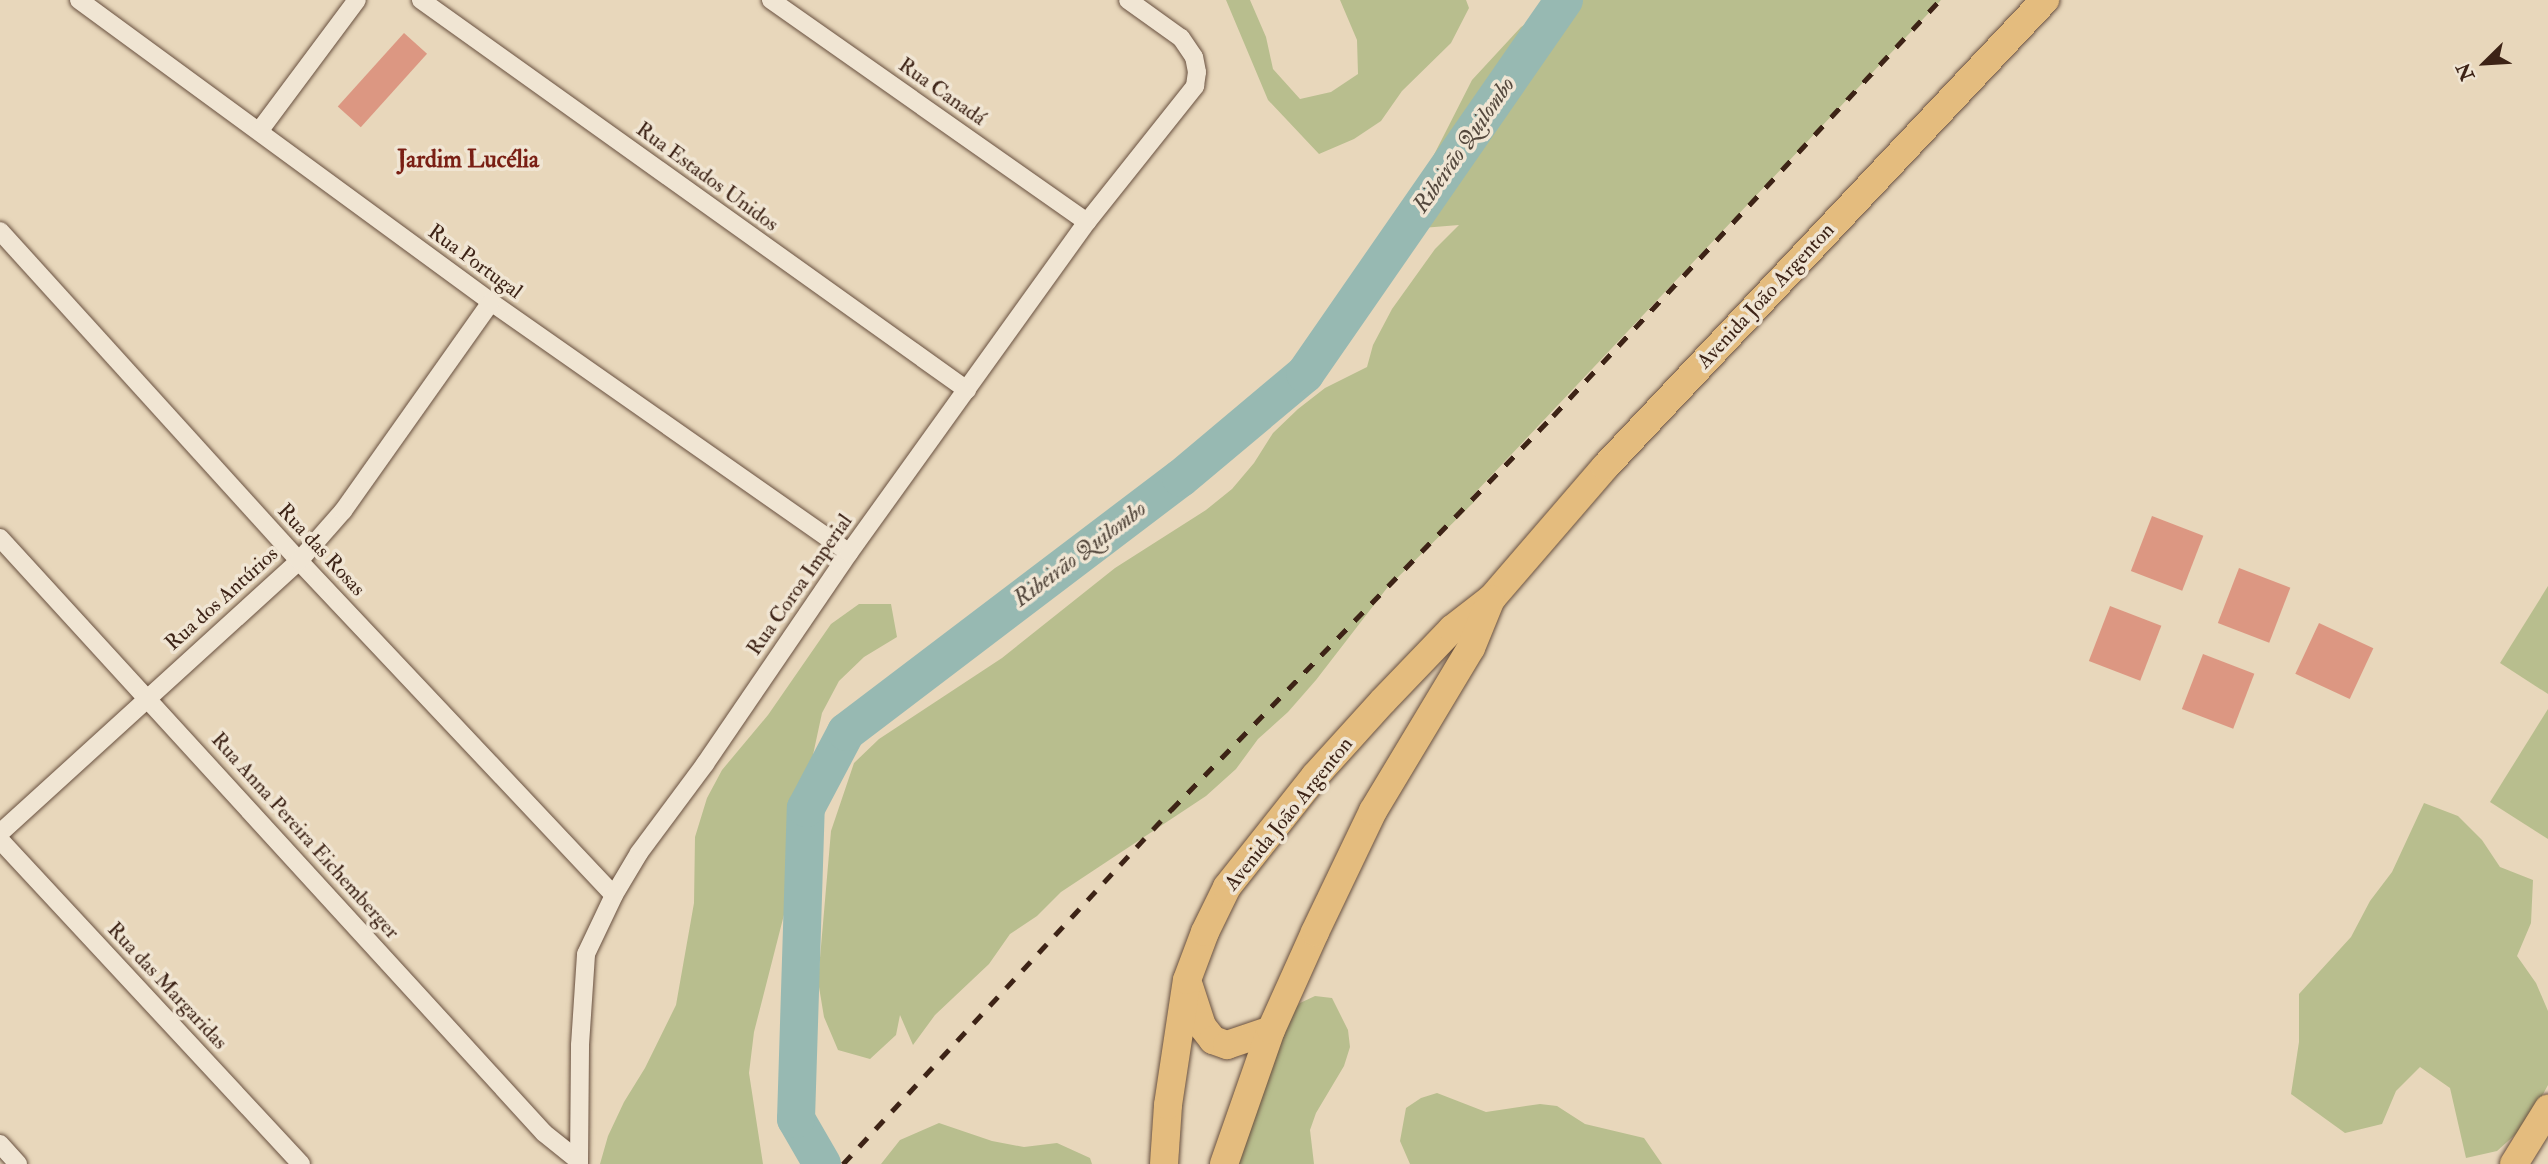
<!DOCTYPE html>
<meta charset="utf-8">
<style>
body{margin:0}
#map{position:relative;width:2548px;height:1164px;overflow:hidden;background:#e8d7bb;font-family:"IM FELL Double Pica",serif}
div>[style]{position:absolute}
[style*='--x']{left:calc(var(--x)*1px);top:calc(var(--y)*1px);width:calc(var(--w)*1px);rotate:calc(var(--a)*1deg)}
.green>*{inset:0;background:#b8be8e}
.river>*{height:38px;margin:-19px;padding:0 19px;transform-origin:19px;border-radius:19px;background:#97b9b2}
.building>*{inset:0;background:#dc9782;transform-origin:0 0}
.roads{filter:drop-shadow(0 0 2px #68503f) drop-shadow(0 0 2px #68503f)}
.street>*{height:18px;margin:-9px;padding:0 9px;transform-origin:9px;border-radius:9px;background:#f0e5d3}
.primary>*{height:28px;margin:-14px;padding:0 14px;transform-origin:14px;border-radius:14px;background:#e4bc7e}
.rail>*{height:5px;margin-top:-2.5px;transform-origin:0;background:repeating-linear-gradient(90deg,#3d2316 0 12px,transparent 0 24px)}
span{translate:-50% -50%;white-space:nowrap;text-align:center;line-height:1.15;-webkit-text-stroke:7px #f0e5d3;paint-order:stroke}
.street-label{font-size:21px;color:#3d2316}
.water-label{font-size:23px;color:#54483d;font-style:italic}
.quarter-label{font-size:24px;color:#7a1f14;font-weight:700}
.north{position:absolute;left:2450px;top:28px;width:70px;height:70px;-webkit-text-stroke:5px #f0e5d3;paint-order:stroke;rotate:246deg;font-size:19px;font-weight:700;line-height:28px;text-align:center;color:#3d2316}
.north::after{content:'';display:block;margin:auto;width:24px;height:32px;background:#3d2316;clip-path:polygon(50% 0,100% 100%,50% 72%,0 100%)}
</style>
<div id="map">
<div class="green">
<i style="clip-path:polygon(1226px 0,1250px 0,1266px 37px,1273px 69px,1300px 99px,1331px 92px,1358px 74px,1357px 40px,1340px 0,1466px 0,1469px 8px,1451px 43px,1402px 91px,1381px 121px,1354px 139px,1319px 154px,1268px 100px)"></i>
<i style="clip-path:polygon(1564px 0,1941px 0,1472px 496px,1474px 502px,1387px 588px,1316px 680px,1288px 712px,1258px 739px,1236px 769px,1206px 796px,1061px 892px,1037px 916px,1010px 934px,989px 964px,935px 1015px,913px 1045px,900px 1015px,896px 1035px,870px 1059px,838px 1050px,824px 1017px,818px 981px,831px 831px,854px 763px,879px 739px,1002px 658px,1115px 568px,1206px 510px,1232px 489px,1254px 463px,1273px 433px,1298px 409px,1325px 388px,1367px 367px,1373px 345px,1392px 309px,1435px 249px,1459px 225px,1422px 228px,1413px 213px,1414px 194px,1472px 80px,1521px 27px)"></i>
<i style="clip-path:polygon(2548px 586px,2548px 694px,2500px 663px)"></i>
<i style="clip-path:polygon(859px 604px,891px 604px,897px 637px,864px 657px,839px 681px,822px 713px,799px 820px,788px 899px,754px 1032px,749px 1073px,763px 1164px,600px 1164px,608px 1136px,624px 1102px,645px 1068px,676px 1005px,694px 903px,695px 837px,707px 798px,722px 770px,768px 715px,831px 624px)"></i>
<i style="clip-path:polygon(2548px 709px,2548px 839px,2490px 802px)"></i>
<i style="clip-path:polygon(2424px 803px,2458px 816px,2482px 840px,2500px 867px,2533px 880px,2531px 923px,2517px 956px,2536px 983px,2548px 1011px,2548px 1085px,2527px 1124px,2497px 1151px,2466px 1158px,2450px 1088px,2420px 1067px,2396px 1091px,2382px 1124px,2345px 1133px,2291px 1094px,2299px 1042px,2299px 994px,2351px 937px,2370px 901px,2392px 872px)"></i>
<i style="clip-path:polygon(1315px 996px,1332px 998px,1348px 1030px,1350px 1047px,1344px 1066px,1316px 1113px,1310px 1130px,1314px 1164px,1232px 1164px,1288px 1017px,1300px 1003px)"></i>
<i style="clip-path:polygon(1437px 1093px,1486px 1112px,1540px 1104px,1557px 1106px,1585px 1124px,1644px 1138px,1662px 1164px,1410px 1164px,1400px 1141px,1406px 1108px,1421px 1098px)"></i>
<i style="clip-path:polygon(939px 1123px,992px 1141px,1024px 1147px,1057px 1143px,1090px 1158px,1092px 1164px,881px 1164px,900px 1140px)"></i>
</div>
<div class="river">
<i style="--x:822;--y:1164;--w:52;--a:-120"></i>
<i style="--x:796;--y:1119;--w:311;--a:-88.2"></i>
<i style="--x:806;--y:808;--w:86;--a:-62.2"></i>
<i style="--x:846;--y:732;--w:420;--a:-37.2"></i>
<i style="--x:1181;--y:478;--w:162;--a:-40"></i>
<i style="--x:1305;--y:374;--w:455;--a:-55.3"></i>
</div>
<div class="building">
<i style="left:404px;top:33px;width:31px;height:99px;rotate:42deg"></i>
<i style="left:2152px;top:516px;width:55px;height:59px;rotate:21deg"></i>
<i style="left:2239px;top:568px;width:55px;height:59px;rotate:21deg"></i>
<i style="left:2110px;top:606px;width:55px;height:59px;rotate:21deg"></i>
<i style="left:2319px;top:623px;width:60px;height:56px;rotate:25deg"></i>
<i style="left:2203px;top:654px;width:55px;height:59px;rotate:21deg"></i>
</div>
<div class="roads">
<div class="street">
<i style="--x:79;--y:0;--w:511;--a:36.24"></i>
<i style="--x:491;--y:302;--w:437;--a:35"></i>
<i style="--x:421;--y:0;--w:671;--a:35.54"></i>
<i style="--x:771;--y:0;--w:386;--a:35.1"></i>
<i style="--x:260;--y:130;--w:162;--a:-53.3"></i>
<i style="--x:0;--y:231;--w:445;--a:47.8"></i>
<i style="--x:299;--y:561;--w:459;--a:46.7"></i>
<i style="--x:0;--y:538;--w:806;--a:47.56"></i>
<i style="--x:544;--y:1133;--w:45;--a:38.7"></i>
<i style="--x:0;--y:833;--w:404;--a:-42.3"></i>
<i style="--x:299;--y:561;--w:67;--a:-48.7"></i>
<i style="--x:343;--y:511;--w:256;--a:-54.7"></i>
<i style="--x:0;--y:840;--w:442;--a:47.1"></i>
<i style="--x:0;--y:1144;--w:27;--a:48"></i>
<i style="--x:579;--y:1164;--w:119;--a:-89.5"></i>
<i style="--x:580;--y:1045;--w:91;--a:-86.2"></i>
<i style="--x:586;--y:954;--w:65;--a:-64.6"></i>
<i style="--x:614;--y:895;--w:49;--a:-59.2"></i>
<i style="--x:639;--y:853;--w:111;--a:-53.4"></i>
<i style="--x:705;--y:764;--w:255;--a:-55.7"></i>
<i style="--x:849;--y:553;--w:408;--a:-54.3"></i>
<i style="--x:1087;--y:222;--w:174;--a:-51.5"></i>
<i style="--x:1195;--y:86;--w:14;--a:-82"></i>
<i style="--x:1197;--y:72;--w:15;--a:-101"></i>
<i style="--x:1194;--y:57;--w:23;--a:-124"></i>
<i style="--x:1181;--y:38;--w:65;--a:-144.4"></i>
</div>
<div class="primary">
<i style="--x:1189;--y:986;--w:42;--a:72"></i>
<i style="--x:1202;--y:1026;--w:18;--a:52"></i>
<i style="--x:1213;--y:1040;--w:15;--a:20"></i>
<i style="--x:1227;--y:1045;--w:46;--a:-18.8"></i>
<i style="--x:1164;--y:1164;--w:59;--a:-86.1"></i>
<i style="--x:1168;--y:1105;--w:126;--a:-81.4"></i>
<i style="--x:1187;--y:980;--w:51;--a:-69.4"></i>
<i style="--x:1205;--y:932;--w:50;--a:-63.9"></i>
<i style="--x:1227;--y:887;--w:142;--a:-51.6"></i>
<i style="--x:1315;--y:776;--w:101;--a:-47.8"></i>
<i style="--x:1383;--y:701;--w:100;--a:-46.2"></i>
<i style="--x:1452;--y:629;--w:51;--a:-37.8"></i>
<i style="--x:1492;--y:598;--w:173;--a:-49.2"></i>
<i style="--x:1605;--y:467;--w:642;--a:-46.71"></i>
<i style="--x:1224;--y:1164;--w:142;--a:-70.7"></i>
<i style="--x:1271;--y:1030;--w:107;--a:-65.8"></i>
<i style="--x:1315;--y:932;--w:134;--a:-64.4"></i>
<i style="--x:1373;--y:811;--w:190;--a:-59"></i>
<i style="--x:1471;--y:648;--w:53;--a:-67.8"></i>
<i style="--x:2514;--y:1164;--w:65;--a:-58.3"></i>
</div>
</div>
<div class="rail">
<i style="--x:843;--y:1164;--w:483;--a:-47.2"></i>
<i style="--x:1171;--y:810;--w:549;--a:-45.89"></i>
<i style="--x:1553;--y:416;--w:568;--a:-47.07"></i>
</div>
<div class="street-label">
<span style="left:942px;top:92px;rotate:35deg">Rua Canadá</span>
<span style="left:707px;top:177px;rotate:36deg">Rua Estados Unidos</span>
<span style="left:475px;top:262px;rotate:36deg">Rua Portugal</span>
<span style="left:1766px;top:296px;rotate:-47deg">Avenida João Argenton</span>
<span style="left:321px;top:550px;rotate:47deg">Rua das Rosas</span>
<span style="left:800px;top:585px;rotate:-55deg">Rua Coroa Imperial</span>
<span style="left:222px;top:599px;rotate:-42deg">Rua dos Antúrios</span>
<span style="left:1289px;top:814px;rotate:-51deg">Avenida João Argenton</span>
<span style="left:305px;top:836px;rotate:48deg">Rua Anna Pereira Eichemberger</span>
<span style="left:167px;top:986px;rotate:47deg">Rua das Margaridas</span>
</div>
<div class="water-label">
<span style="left:1464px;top:145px;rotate:-55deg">Ribeirão Quilombo</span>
<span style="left:1080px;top:554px;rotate:-37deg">Ribeirão Quilombo</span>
</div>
<div class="quarter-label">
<span style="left:468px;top:160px">Jardim Lucélia</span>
</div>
<div class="north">N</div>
</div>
